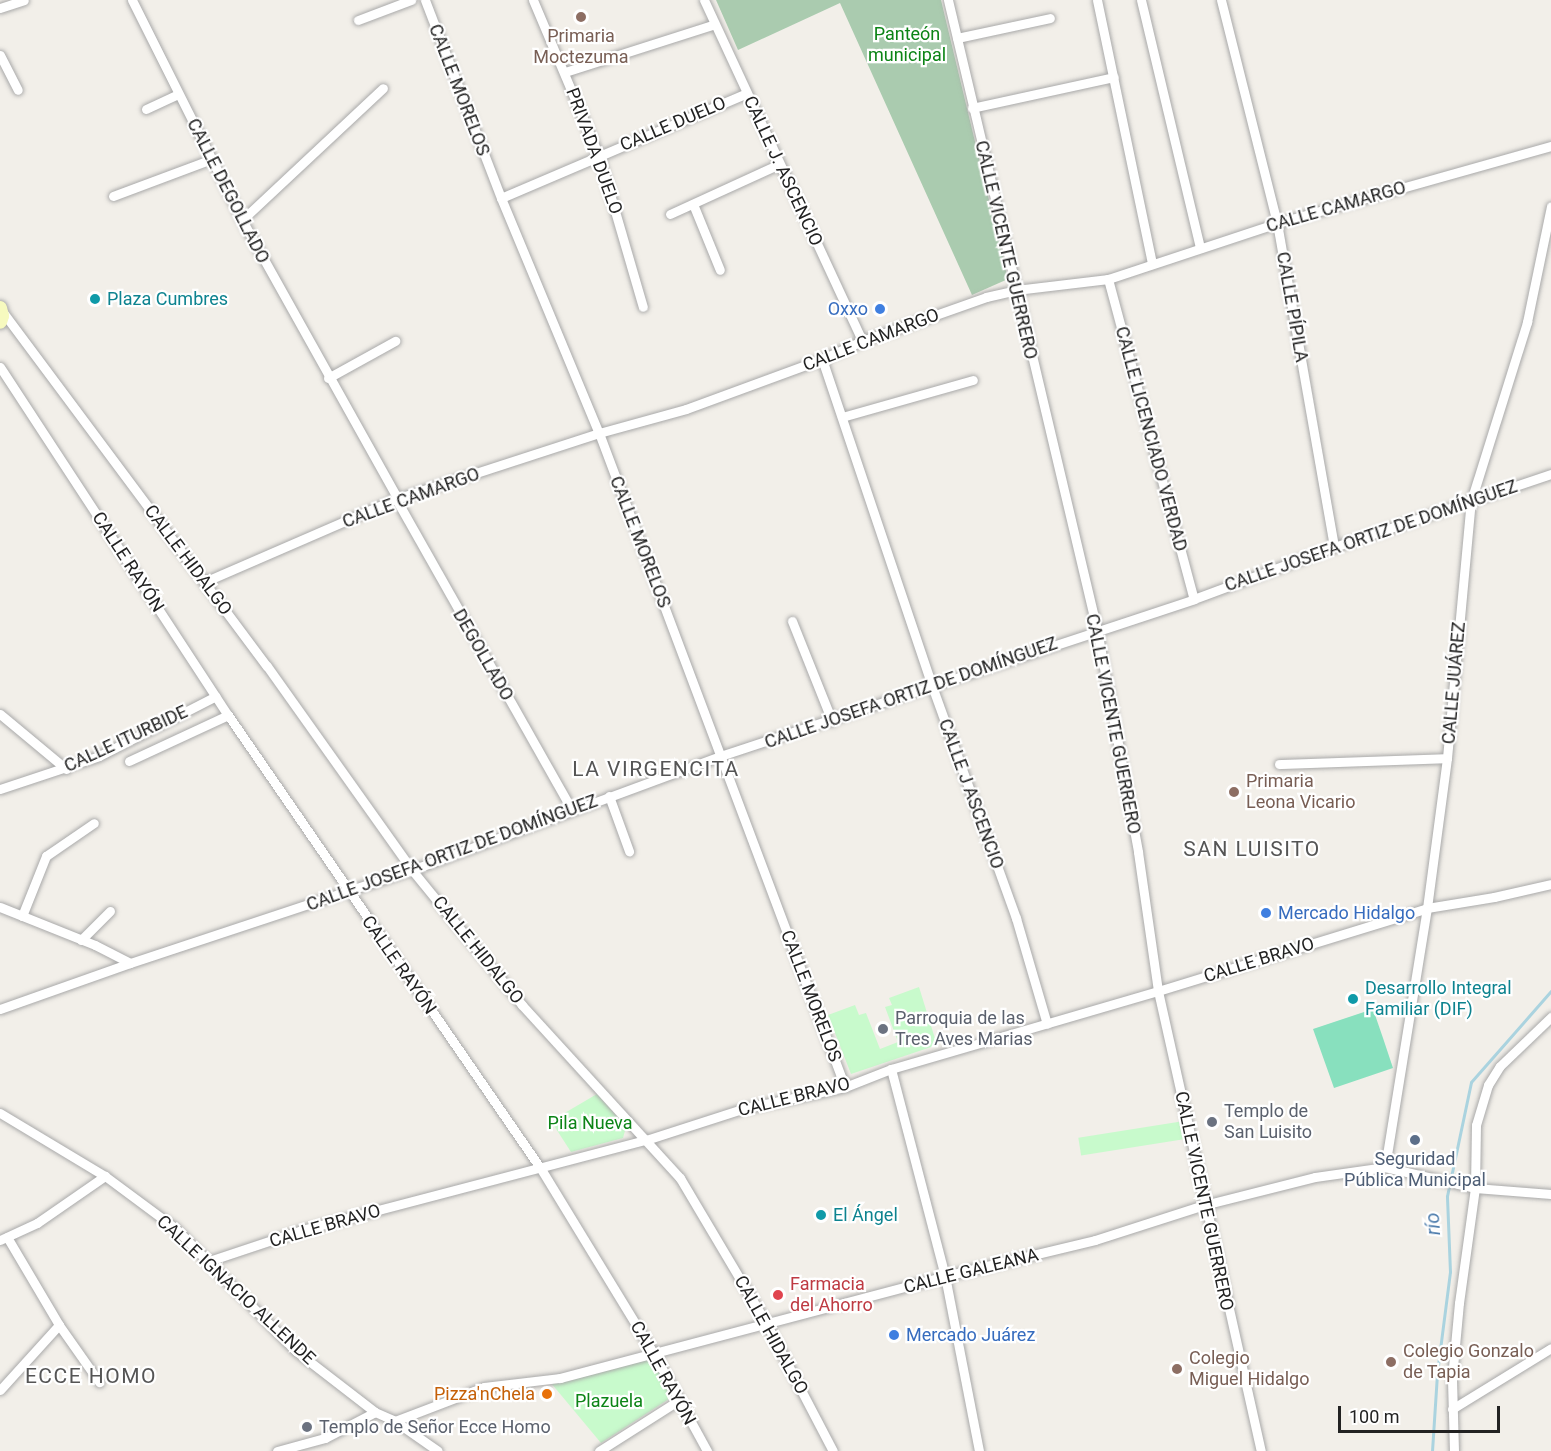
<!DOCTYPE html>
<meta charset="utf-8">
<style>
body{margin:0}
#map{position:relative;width:1551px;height:1451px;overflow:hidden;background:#f2efe9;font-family:Roboto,sans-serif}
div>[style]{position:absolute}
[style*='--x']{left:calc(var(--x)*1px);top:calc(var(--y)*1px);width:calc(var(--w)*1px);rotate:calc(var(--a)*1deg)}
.cemetery>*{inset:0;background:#aacbaf}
.park>*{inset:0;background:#c8facc;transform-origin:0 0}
.pitch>*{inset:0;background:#88e0be}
.stream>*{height:3px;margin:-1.5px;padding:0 1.5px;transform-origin:1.5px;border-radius:1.5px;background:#aad3df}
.roads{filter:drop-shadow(0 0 2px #a9a9a9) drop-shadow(0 0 2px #a9a9a9)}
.street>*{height:9px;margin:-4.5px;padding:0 4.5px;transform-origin:4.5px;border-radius:4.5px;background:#fff}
.secondary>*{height:14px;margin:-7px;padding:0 7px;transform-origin:7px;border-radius:7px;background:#f7fabf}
.dots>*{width:16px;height:16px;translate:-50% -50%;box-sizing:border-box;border:3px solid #fff;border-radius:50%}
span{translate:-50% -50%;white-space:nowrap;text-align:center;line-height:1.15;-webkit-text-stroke:4.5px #fff;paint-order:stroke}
.park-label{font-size:18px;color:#0c8416}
.education-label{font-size:18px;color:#785e54}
.left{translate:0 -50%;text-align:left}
.street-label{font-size:18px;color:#222}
.culture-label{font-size:18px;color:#0d838f}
.shop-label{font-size:18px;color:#366cbe}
.right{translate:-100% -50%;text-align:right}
.worship-label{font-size:18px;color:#5b616d}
.service-label{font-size:18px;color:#4e5e75}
.health-label{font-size:18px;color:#be3a42}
.food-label{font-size:18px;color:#c56008}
.water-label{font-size:20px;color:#4a7aab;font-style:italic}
.quarter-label{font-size:21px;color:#555;letter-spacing:1.5px}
.scale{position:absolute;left:1338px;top:1406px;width:162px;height:27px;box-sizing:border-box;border:3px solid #222;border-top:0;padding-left:8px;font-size:18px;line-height:21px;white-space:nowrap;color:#222;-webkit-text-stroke:4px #fff;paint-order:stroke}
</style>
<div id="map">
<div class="cemetery">
<i style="clip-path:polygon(716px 0,941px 0,1008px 279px,972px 295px,840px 3px,738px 50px)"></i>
</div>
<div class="park">
<i style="clip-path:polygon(919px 987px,937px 1045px,851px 1074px,828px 1015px,855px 1005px,859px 1015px,866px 1013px,880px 1049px,898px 1042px,885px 1007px,892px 1005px,889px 998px)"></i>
<i style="clip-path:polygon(597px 1094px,626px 1127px,623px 1138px,571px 1152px,551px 1121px)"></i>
<i style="left:1184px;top:1121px;width:18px;height:107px;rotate:81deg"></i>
<i style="clip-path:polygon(654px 1356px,672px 1397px,601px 1443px,551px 1383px)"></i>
</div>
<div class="pitch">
<i style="clip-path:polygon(1373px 1009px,1383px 1038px,1365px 1044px,1383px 1038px,1393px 1068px,1334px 1088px,1313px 1029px)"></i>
</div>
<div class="stream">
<i style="--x:1432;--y:1451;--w:78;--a:-86.3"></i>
<i style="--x:1437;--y:1373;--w:102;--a:-82.7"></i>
<i style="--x:1450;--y:1272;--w:76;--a:-92.3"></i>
<i style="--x:1447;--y:1196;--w:116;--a:-78.1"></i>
<i style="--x:1471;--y:1082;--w:121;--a:-48.7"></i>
</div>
<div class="roads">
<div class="street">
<i style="--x:132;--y:0;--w:246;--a:63.4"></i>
<i style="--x:242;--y:220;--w:320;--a:60.8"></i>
<i style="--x:425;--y:0;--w:212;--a:69"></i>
<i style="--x:501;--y:198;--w:255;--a:67.4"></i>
<i style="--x:599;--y:433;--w:699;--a:69.39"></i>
<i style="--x:533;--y:0;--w:169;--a:67.1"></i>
<i style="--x:599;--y:156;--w:157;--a:73.8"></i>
<i style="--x:704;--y:0;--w:376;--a:65.1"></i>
<i style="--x:948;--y:0;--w:647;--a:76.69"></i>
<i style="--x:1097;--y:630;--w:226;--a:79.5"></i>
<i style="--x:1138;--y:852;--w:140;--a:81.8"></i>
<i style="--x:1158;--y:991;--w:471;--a:77.4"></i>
<i style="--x:1097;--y:0;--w:269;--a:78.2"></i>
<i style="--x:1141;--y:0;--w:255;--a:76.6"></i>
<i style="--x:1221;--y:0;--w:230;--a:75.9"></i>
<i style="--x:1277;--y:223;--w:329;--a:80"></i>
<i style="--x:0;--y:8;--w:25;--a:-18"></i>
<i style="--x:358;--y:20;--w:57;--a:-20.7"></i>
<i style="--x:957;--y:38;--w:95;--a:-12.1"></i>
<i style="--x:0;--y:55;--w:39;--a:63"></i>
<i style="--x:565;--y:72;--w:157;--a:-17.7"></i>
<i style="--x:972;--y:108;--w:145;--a:-12.3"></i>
<i style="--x:146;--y:109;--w:35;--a:-25"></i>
<i style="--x:113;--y:196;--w:106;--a:-20.5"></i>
<i style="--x:501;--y:198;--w:267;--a:-23.1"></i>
<i style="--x:693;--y:204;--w:71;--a:67.8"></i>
<i style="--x:670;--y:214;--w:120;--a:-24.6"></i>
<i style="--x:242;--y:220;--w:193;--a:-43.1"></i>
<i style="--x:1108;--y:279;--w:331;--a:75"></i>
<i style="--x:2;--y:311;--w:443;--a:53.3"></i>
<i style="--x:267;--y:666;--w:250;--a:54.6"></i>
<i style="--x:412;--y:870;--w:174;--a:50.8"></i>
<i style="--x:522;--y:1005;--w:234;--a:47.6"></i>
<i style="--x:680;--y:1178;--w:169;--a:59.3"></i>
<i style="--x:766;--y:1323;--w:144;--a:62.4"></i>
<i style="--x:822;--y:359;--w:345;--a:71.4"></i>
<i style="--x:932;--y:686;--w:247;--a:70.1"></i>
<i style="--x:1016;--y:918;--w:110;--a:73.7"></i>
<i style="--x:0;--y:367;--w:416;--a:56.8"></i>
<i style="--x:228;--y:715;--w:551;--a:55.42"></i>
<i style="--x:541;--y:1169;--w:217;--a:58.6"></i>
<i style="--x:654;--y:1354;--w:111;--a:61.3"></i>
<i style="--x:328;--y:378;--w:77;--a:-28.9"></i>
<i style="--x:842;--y:417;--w:136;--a:-15.8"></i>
<i style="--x:396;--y:499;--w:357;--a:60.5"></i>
<i style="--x:204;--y:582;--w:209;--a:-23.4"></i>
<i style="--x:396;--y:499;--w:213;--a:-18"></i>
<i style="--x:599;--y:433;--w:90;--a:-15.4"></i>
<i style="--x:686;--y:409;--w:145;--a:-20.2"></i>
<i style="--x:822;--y:359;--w:44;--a:-24.2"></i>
<i style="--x:862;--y:341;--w:132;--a:-19.5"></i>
<i style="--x:986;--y:297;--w:31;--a:-13"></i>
<i style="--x:1016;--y:290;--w:93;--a:-6.8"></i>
<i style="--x:1108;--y:279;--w:178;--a:-18.3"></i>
<i style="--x:1277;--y:223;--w:285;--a:-15.7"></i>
<i style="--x:792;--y:621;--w:108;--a:68.2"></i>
<i style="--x:0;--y:714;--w:86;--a:39.8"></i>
<i style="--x:129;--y:761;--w:109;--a:-24.9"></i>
<i style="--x:1279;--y:764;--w:168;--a:-2"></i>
<i style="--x:0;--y:789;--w:104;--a:-18.4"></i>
<i style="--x:99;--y:756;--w:131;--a:-27.1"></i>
<i style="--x:609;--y:796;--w:59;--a:70"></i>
<i style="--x:0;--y:907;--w:102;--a:21.8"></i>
<i style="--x:95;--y:945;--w:39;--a:27"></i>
<i style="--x:22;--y:916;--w:65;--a:-68.2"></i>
<i style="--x:46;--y:856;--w:58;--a:-34.5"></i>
<i style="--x:81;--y:940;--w:41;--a:-45"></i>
<i style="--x:0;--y:1009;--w:138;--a:-19.5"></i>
<i style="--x:130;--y:963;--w:297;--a:-18.3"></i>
<i style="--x:412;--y:870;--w:328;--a:-20.3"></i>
<i style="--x:720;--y:756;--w:499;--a:-18.3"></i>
<i style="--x:1194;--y:599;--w:149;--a:-20.4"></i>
<i style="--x:1334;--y:547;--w:229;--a:-18.6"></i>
<i style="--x:891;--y:1069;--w:214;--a:75.4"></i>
<i style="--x:945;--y:1276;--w:178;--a:79"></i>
<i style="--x:0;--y:1113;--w:122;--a:31"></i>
<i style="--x:105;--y:1176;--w:87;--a:36.6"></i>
<i style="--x:175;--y:1228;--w:173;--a:45.5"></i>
<i style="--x:296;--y:1351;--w:100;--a:37.7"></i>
<i style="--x:375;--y:1412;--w:22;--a:24"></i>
<i style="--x:395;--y:1421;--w:52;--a:34.9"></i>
<i style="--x:1385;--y:1167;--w:262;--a:-80.8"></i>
<i style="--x:1427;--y:908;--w:151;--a:-82.4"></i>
<i style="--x:1447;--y:758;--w:258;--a:-84.7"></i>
<i style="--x:1471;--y:501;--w:188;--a:-72.6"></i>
<i style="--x:1527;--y:322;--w:118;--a:-78.3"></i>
<i style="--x:7;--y:1237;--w:102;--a:59.4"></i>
<i style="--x:59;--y:1325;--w:70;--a:54.9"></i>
<i style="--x:0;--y:1240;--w:41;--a:-24.7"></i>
<i style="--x:37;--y:1223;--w:83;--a:-34.7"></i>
<i style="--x:209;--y:1261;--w:98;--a:-18.4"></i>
<i style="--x:302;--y:1230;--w:356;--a:-14.7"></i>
<i style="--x:646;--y:1140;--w:101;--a:-17.9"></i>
<i style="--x:742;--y:1109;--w:105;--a:-12.1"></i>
<i style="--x:845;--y:1087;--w:49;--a:-21.4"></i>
<i style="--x:891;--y:1069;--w:278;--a:-16.3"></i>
<i style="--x:1158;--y:991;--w:282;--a:-17.1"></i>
<i style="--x:1427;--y:908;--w:68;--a:-9.3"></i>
<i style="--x:1494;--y:897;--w:58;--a:-12.8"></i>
<i style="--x:0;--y:1390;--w:88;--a:-47.8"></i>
<i style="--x:1452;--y:1409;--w:116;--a:-31.6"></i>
<i style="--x:395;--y:1421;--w:95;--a:-20.9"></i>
<i style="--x:484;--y:1387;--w:77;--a:-6.8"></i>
<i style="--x:560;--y:1378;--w:398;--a:-14.8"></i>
<i style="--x:945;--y:1276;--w:154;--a:-13.5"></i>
<i style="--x:1095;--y:1240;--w:114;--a:-17.8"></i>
<i style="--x:1204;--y:1205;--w:114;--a:-14.2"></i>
<i style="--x:1315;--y:1177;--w:71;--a:-8.1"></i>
<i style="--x:1385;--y:1167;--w:92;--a:13.1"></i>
<i style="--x:1475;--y:1188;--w:76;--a:4.5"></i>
<i style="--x:277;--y:1451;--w:50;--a:-15.2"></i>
<i style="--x:325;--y:1438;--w:56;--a:-27.5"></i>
<i style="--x:599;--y:1451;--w:95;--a:-32.5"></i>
<i style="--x:1454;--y:1451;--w:73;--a:-91.6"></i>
<i style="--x:1452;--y:1378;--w:75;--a:-84.7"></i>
<i style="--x:1459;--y:1303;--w:116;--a:-82.1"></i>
<i style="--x:1475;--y:1188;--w:63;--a:-89.1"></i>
<i style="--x:1476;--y:1125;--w:42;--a:-73.3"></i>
<i style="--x:1488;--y:1085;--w:22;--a:-58"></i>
<i style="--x:1500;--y:1066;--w:71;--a:-43.9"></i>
</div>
<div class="secondary">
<i style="--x:0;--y:308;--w:8;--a:76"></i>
<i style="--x:2;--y:316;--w:6;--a:108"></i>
</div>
</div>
<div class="dots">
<i style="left:581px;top:17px;background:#8d6e63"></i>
<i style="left:95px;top:299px;background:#0f9aa8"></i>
<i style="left:880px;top:309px;background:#3f7fe0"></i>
<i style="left:1234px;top:792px;background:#8d6e63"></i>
<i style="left:1266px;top:913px;background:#3f7fe0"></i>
<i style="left:1353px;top:999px;background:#0f9aa8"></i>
<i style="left:883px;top:1029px;background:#6b7280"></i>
<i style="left:1212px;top:1122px;background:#6b7280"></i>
<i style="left:1415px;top:1140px;background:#5c6f8a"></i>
<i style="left:821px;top:1215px;background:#0f9aa8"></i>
<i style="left:778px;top:1295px;background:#e0444e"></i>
<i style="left:894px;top:1335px;background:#3f7fe0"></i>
<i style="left:1391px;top:1362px;background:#8d6e63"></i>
<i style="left:1177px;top:1369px;background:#8d6e63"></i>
<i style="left:547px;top:1394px;background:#e8710a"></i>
<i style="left:307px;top:1427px;background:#6b7280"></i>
</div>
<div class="park-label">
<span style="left:907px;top:45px">Panteón<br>municipal</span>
<span style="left:590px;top:1123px">Pila Nueva</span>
<span style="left:609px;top:1401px">Plazuela</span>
</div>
<div class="education-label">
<span style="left:581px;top:47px">Primaria<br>Moctezuma</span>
<span class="left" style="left:1246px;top:792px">Primaria<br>Leona Vicario</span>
<span class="left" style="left:1403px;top:1362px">Colegio Gonzalo<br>de Tapia</span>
<span class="left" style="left:1189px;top:1369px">Colegio<br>Miguel Hidalgo</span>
</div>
<div class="street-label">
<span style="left:459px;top:90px;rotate:69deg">CALLE MORELOS</span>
<span style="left:673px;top:124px;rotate:-23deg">CALLE DUELO</span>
<span style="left:594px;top:151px;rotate:70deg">PRIVADA DUELO</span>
<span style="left:783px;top:171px;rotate:65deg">CALLE J. ASCENCIO</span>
<span style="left:228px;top:191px;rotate:63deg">CALLE DEGOLLADO</span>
<span style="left:1336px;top:207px;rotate:-16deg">CALLE CAMARGO</span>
<span style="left:1006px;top:250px;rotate:77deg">CALLE VICENTE GUERRERO</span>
<span style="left:1292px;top:307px;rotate:80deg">CALLE PÍPILA</span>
<span style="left:871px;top:340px;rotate:-21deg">CALLE CAMARGO</span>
<span style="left:1151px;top:439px;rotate:75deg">CALLE LICENCIADO VERDAD</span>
<span style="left:411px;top:498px;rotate:-20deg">CALLE CAMARGO</span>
<span style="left:1371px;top:536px;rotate:-19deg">CALLE JOSEFA ORTIZ DE DOMÍNGUEZ</span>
<span style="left:640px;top:542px;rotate:69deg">CALLE MORELOS</span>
<span style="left:188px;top:560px;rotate:53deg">CALLE HIDALGO</span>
<span style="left:128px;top:562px;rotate:57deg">CALLE RAYÓN</span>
<span style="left:483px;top:655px;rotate:60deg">DEGOLLADO</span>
<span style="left:1454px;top:683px;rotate:-85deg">CALLE JUÁREZ</span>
<span style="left:911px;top:693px;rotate:-19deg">CALLE JOSEFA ORTIZ DE DOMÍNGUEZ</span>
<span style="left:1113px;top:724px;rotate:79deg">CALLE VICENTE GUERRERO</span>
<span style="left:126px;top:739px;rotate:-25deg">CALLE ITURBIDE</span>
<span style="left:971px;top:794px;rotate:70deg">CALLE J ASCENCIO</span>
<span style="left:452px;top:853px;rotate:-20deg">CALLE JOSEFA ORTIZ DE DOMÍNGUEZ</span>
<span style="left:478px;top:950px;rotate:51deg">CALLE HIDALGO</span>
<span style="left:1259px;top:960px;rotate:-17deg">CALLE BRAVO</span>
<span style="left:399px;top:965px;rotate:55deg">CALLE RAYÓN</span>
<span style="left:811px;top:996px;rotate:69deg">CALLE MORELOS</span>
<span style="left:794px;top:1097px;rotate:-14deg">CALLE BRAVO</span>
<span style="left:1204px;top:1201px;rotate:78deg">CALLE VICENTE GUERRERO</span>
<span style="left:325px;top:1226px;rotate:-16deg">CALLE BRAVO</span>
<span style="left:971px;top:1271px;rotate:-14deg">CALLE GALEANA</span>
<span style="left:236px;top:1290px;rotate:43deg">CALLE IGNACIO ALLENDE</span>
<span style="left:771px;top:1335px;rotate:61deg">CALLE HIDALGO</span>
<span style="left:663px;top:1373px;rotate:61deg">CALLE RAYÓN</span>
</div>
<div class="culture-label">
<span class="left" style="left:107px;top:299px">Plaza Cumbres</span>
<span class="left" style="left:1365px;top:999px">Desarrollo Integral<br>Familiar (DIF)</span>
<span class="left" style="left:833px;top:1215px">El Ángel</span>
</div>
<div class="shop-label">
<span class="right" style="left:868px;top:309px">Oxxo</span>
<span class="left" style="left:1278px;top:913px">Mercado Hidalgo</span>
<span class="left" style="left:906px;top:1335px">Mercado Juárez</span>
</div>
<div class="worship-label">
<span class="left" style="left:895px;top:1029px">Parroquia de las<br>Tres Aves Marias</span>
<span class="left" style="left:1224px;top:1122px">Templo de<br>San Luisito</span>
<span class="left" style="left:319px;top:1427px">Templo de Señor Ecce Homo</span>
</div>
<div class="service-label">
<span style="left:1415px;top:1170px">Seguridad<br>Pública Municipal</span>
</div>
<div class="health-label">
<span class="left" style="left:790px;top:1295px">Farmacia<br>del Ahorro</span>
</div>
<div class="food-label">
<span class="right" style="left:535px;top:1394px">Pizza'nChela</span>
</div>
<div class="water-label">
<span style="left:1433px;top:1224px;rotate:-93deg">río</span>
</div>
<div class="quarter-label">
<span style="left:656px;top:769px">LA VIRGENCITA</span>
<span style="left:1252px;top:849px">SAN LUISITO</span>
<span style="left:91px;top:1376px">ECCE HOMO</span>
</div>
<div class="scale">100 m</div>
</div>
